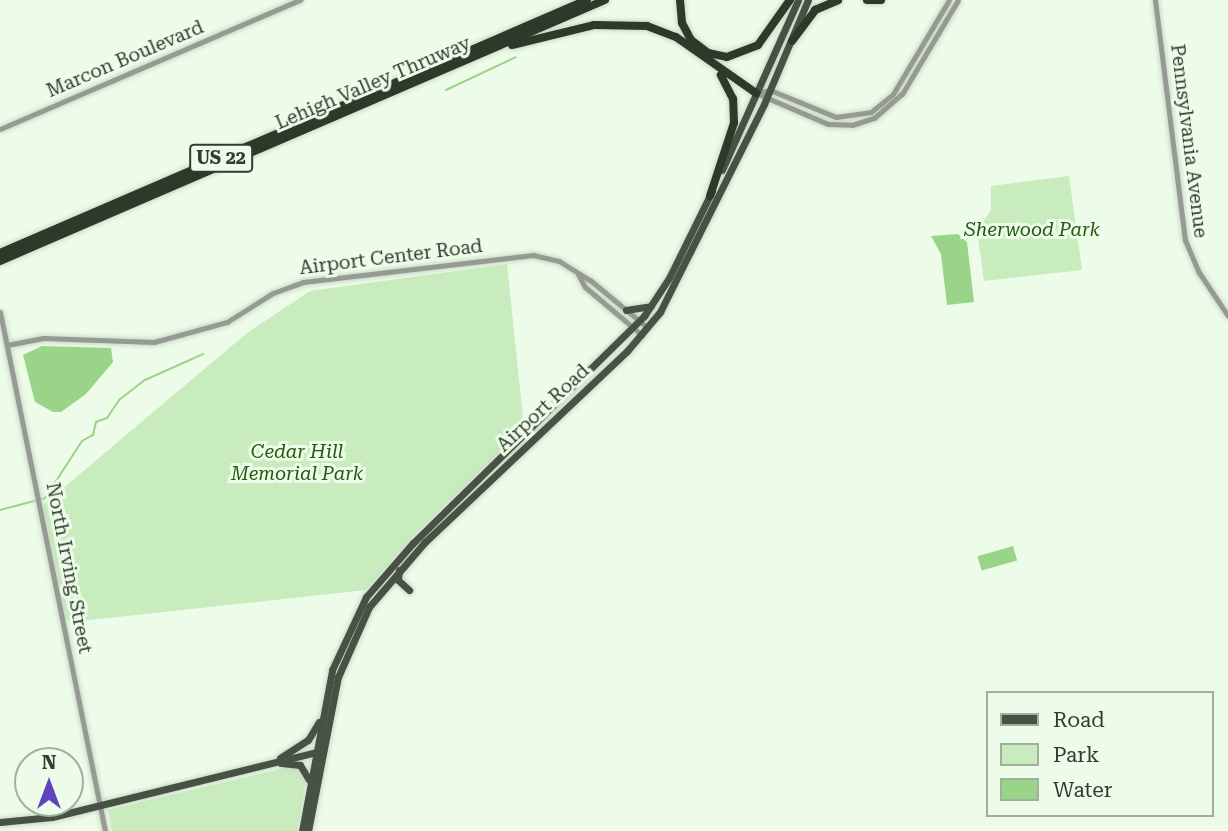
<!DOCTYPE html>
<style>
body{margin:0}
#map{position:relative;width:1228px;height:831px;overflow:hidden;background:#ecfce8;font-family:"Roboto Serif",serif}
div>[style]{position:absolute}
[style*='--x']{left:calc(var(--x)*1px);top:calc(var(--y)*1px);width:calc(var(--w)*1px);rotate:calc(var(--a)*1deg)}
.green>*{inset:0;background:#c8ecbe}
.water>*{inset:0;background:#99d488;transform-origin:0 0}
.stream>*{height:2px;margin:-1px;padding:0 1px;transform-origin:1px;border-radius:1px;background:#99d488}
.roads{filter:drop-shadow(0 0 2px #cbd9c7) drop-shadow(0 0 2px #cbd9c7)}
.minor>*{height:5px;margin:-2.5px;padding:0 2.5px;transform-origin:2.5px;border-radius:2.5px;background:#959b93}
.major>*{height:7px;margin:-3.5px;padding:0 3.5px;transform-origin:3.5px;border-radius:3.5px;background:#475244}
.highway>*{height:8px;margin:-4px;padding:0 4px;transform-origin:4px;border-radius:4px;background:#2d3929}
span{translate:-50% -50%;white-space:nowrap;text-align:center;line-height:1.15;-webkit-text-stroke:6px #ecfce8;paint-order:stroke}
.shield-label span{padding:2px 5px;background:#ecfce8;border:2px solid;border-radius:5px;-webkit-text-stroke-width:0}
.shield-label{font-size:18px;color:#343a32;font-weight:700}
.street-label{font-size:19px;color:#343a32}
.park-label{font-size:19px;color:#23590d;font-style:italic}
.legend{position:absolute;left:986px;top:691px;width:228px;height:126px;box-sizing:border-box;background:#ecfce8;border:2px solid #a2ae9f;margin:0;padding:9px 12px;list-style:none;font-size:21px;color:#343a32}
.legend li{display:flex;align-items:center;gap:14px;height:35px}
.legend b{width:35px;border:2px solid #a2ae9f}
.north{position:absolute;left:14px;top:747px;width:70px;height:70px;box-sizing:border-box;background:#ecfce8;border:2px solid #a2ae9f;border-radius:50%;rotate:0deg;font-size:19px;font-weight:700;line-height:28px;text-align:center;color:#343a32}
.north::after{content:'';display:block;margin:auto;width:24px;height:32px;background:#6144bd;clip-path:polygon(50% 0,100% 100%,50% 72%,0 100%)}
</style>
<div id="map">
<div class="green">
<i style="clip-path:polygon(1069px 176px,1082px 270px,984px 281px,977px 230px,991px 210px,991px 186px)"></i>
<i style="clip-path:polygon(507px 264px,523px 418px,527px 426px,415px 534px,366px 590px,71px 622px,65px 619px,43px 505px,247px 333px,310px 291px)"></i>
<i style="clip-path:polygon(293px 766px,306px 780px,297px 831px,112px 831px,108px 810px)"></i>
</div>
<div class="water">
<i style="clip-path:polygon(958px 234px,967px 242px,974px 302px,947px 305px,941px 254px,931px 236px)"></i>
<i style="clip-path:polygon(42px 346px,111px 348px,113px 362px,86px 394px,61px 412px,53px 412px,35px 402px,23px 355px)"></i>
<i style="left:1013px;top:546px;width:15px;height:37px;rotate:74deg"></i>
</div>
<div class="stream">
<i style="--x:446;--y:90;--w:77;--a:-25.2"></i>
<i style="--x:0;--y:510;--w:47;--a:-14.9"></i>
<i style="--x:45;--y:498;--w:68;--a:-57"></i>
<i style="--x:82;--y:441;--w:13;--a:-29"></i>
<i style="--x:93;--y:435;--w:13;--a:-77"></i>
<i style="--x:96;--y:422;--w:12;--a:-20"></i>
<i style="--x:107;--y:418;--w:22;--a:-56"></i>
<i style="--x:119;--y:400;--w:33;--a:-38"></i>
<i style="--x:145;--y:380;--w:64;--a:-24.1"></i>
</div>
<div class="roads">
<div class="minor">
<i style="--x:1155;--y:0;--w:242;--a:82.9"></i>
<i style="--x:1185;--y:240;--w:34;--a:67"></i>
<i style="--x:1198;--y:271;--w:54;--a:56.3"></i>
<i style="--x:756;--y:93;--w:78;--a:23.3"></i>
<i style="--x:828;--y:124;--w:24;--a:2"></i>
<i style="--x:852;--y:125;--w:23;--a:-18"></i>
<i style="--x:874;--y:118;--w:37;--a:-41"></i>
<i style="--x:902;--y:94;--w:109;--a:-59.2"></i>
<i style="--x:756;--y:93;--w:14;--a:-12"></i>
<i style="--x:770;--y:90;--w:71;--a:22.2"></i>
<i style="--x:836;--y:117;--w:35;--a:-8"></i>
<i style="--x:871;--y:112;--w:28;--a:-39"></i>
<i style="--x:893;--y:94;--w:109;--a:-59.2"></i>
<i style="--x:0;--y:129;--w:327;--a:-23.3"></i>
<i style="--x:578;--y:274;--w:15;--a:62"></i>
<i style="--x:585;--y:287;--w:75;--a:40.1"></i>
<i style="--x:0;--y:312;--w:530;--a:78.56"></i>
<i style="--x:7;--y:345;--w:37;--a:-11"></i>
<i style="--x:43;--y:338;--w:111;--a:2.1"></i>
<i style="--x:154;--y:342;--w:76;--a:-15.3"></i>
<i style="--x:227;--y:322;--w:54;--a:-32.2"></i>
<i style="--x:273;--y:293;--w:32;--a:-20"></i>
<i style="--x:303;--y:282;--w:232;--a:-6.7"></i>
<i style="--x:533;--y:255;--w:27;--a:13"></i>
<i style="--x:559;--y:261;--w:36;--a:32"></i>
<i style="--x:590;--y:280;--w:75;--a:39.6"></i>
</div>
<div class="major">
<i style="--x:722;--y:170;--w:186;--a:-65.9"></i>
<i style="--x:626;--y:310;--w:25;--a:-9"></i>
<i style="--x:399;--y:570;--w:10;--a:96"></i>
<i style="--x:398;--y:580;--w:15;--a:42"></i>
<i style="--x:280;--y:758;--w:33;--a:-33"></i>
<i style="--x:308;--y:740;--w:21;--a:-59"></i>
<i style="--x:281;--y:763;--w:19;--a:6"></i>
<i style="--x:300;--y:765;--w:17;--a:59"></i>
<i style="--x:0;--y:822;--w:52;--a:-5.5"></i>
<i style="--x:52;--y:817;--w:276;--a:-13.8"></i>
<i style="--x:302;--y:831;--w:164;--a:-79.4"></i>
<i style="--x:332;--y:670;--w:81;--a:-65"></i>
<i style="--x:366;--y:597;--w:72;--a:-49"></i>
<i style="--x:413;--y:543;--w:324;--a:-44.5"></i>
<i style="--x:644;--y:316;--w:45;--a:-56.7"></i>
<i style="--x:669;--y:278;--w:97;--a:-63.7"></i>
<i style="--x:308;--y:831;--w:157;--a:-79"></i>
<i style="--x:338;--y:677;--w:77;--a:-66.1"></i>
<i style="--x:369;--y:607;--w:86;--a:-49.3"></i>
<i style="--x:425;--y:542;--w:278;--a:-43.4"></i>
<i style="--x:627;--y:351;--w:51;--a:-49.8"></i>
<i style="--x:660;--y:312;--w:233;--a:-63.4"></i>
<i style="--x:764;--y:104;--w:113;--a:-67.1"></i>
</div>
<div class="highway">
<i style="--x:680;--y:0;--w:23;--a:85"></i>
<i style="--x:682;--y:23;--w:19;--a:62"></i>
<i style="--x:691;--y:40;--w:21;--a:37"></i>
<i style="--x:708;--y:53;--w:19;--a:12"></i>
<i style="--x:727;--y:57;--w:33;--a:-21"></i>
<i style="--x:758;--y:45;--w:55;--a:-54.6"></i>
<i style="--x:867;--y:0;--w:14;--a:0"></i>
<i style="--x:792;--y:41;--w:39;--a:-53"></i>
<i style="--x:815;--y:10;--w:25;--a:-23"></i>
<i style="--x:512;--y:45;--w:84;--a:-13.7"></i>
<i style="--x:594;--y:25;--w:53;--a:1.1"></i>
<i style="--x:647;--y:26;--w:31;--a:21"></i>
<i style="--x:676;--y:37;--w:98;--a:35"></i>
<i style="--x:710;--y:196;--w:77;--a:-71.8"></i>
<i style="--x:734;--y:123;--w:24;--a:-92"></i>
<i style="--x:733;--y:99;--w:27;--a:-117"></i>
<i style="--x:0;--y:253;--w:639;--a:-23.32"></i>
<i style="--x:0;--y:261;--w:659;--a:-23.34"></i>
</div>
</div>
<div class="shield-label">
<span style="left:221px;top:158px">US 22</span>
</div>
<div class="street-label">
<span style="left:125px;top:59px;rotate:-23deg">Marcon Boulevard</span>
<span style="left:373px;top:83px;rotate:-23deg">Lehigh Valley Thruway</span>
<span style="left:1189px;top:141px;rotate:83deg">Pennsylvania Avenue</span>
<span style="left:391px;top:257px;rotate:-7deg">Airport Center Road</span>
<span style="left:543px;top:408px;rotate:-43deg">Airport Road</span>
<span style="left:69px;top:568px;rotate:79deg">North Irving Street</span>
</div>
<div class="park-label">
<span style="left:1032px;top:230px">Sherwood Park</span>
<span style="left:297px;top:463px">Cedar Hill<br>Memorial Park</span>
</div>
<ul class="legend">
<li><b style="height:9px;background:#475244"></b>Road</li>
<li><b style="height:19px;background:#c8ecbe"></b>Park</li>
<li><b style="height:19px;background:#99d488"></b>Water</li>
</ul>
<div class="north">N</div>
</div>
